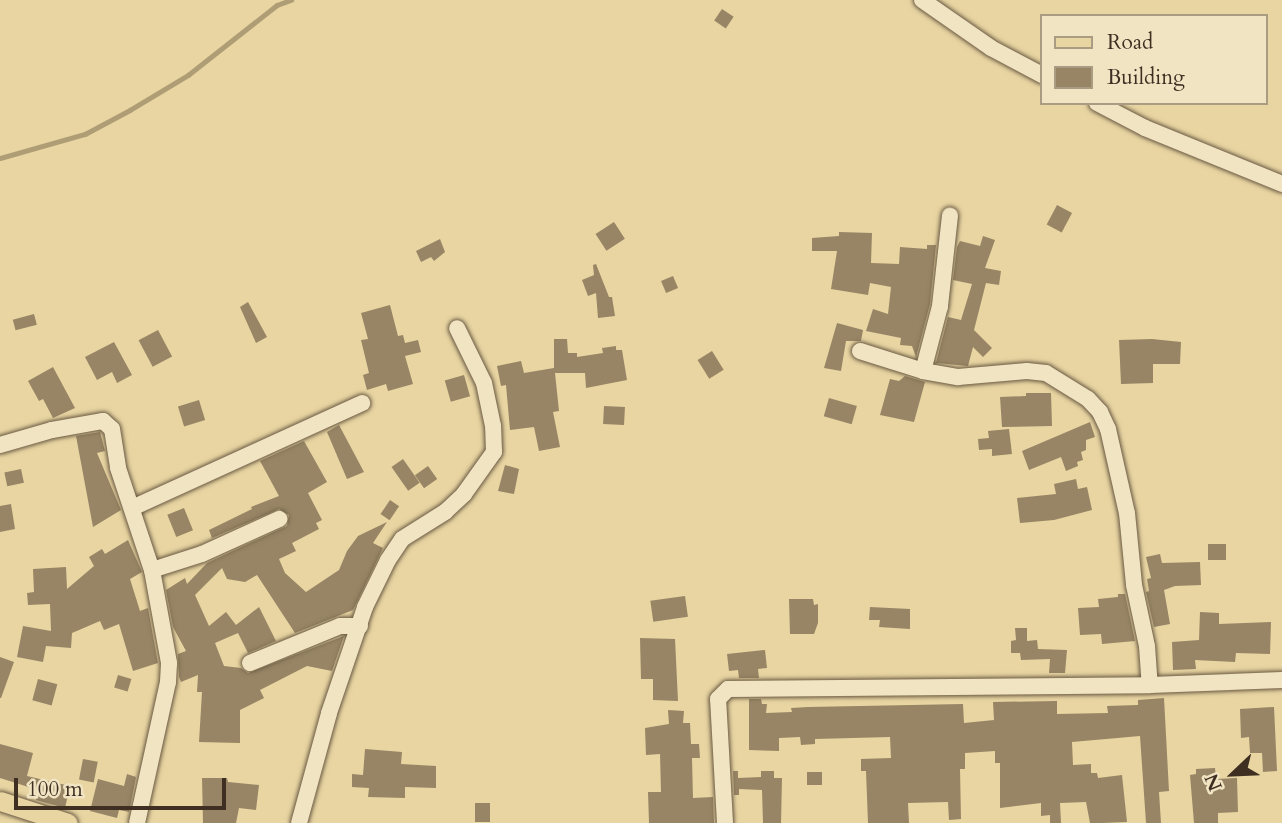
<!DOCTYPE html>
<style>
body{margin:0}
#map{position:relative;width:1282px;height:823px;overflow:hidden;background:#e8d5a2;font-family:Cardo,serif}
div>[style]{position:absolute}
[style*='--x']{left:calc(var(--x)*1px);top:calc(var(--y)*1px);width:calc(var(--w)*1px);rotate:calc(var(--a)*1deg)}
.stream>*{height:4.5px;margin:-2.25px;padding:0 2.25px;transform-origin:2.25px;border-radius:2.25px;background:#af9d76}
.building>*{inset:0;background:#978565;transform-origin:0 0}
.roads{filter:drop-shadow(0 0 2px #695842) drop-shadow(0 0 2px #695842)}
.minor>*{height:16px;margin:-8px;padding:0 8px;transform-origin:8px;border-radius:8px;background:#f0e4c3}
.major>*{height:19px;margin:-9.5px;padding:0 9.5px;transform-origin:9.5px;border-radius:9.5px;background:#e8d5a2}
span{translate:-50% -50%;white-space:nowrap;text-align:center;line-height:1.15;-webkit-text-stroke:7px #f0e4c3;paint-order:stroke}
.legend{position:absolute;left:1040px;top:14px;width:228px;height:91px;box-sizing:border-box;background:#f0e4c3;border:2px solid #a99c83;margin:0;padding:9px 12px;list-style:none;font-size:21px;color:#3f2f22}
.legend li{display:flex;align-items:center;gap:14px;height:35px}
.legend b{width:35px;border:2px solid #a99c83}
.north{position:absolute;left:1198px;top:739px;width:70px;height:70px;-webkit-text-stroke:5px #f0e4c3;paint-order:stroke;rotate:247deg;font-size:19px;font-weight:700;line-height:28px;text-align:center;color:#3f2f22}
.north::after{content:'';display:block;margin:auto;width:24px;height:32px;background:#3f2f22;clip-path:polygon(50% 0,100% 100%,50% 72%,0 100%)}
.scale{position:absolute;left:14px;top:778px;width:212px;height:32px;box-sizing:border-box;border:4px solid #3f2f22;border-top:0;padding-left:9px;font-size:21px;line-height:24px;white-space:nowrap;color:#3f2f22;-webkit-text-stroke:5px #f0e4c3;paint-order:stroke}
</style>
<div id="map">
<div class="stream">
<i style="--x:0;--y:158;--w:88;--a:-15.8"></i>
<i style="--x:85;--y:134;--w:51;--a:-28.1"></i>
<i style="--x:130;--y:110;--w:68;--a:-31.1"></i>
<i style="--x:188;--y:75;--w:113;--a:-38.2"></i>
<i style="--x:277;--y:5;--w:15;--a:-20"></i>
</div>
<div class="building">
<i style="left:722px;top:9px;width:14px;height:14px;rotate:34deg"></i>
<i style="left:1057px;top:205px;width:17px;height:22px;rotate:28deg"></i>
<i style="left:614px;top:222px;width:20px;height:22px;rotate:57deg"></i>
<i style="clip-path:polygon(839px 232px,872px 233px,871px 263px,899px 264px,900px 247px,927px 249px,927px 245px,936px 245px,930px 304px,916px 357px,912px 346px,900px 345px,901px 338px,866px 331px,873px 309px,888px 314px,891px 287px,870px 283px,868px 295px,831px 289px,837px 251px,812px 251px,812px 238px,839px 236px)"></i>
<i style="clip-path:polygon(983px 236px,995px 240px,985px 268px,1001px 271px,999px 285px,986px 283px,974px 330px,992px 348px,983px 357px,973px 347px,968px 366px,936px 363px,948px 317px,961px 320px,972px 284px,953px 280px,957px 247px,960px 241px,980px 246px)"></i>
<i style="clip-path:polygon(440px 239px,445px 252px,434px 261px,431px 257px,421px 262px,416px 251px)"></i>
<i style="clip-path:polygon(596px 264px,609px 297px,612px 297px,615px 316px,598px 318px,596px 293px,588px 296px,582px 280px,594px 275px,593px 265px)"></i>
<i style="left:673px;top:276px;width:13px;height:13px;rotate:67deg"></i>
<i style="clip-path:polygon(248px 302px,267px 337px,256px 343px,240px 307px)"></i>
<i style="clip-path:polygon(390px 305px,398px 336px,403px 335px,405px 343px,418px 340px,421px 352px,405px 356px,413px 384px,388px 391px,386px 384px,367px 390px,363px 375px,369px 373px,361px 340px,368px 339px,361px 313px)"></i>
<i style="left:34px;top:314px;width:11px;height:22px;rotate:75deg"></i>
<i style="clip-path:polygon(837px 323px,863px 330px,861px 341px,846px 341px,841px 371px,824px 368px)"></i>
<i style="left:158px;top:330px;width:30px;height:22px;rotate:62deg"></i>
<i style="clip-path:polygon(554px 339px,567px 339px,568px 353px,577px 353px,577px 357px,603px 353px,602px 348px,616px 346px,616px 350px,622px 350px,627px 380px,586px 388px,585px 373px,555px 373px,559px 411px,553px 412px,560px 447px,539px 451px,534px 427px,510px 430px,506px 385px,501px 386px,497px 366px,521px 361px,524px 373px,554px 368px)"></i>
<i style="clip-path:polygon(1152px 339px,1181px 342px,1180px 364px,1153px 364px,1153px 383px,1121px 384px,1119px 340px)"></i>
<i style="clip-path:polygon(114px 342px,132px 375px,117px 383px,112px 372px,97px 380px,85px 357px)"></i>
<i style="left:712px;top:351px;width:22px;height:17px;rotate:58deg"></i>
<i style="clip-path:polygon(53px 367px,75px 408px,53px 418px,43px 399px,39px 401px,28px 381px)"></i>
<i style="left:464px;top:375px;width:22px;height:20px;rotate:74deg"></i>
<i style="clip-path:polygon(905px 376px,925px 382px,914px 422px,880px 415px,890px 379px,899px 381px)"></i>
<i style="clip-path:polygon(1026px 393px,1051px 393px,1052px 426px,1002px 427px,1000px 397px,1026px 396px)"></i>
<i style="left:829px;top:398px;width:29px;height:19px;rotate:16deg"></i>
<i style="left:199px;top:400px;width:21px;height:22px;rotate:73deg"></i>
<i style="left:604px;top:406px;width:21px;height:18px;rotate:3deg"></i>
<i style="clip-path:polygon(1090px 422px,1095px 437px,1086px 440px,1086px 450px,1081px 452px,1083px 460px,1077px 462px,1078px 466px,1066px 471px,1061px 457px,1029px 470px,1022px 451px)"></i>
<i style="clip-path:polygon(339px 425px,364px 472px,347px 479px,327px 432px)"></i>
<i style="clip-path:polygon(1009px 429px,1012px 454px,992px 456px,992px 449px,979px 450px,978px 439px,989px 438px,988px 431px)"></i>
<i style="clip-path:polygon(100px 432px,105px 451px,97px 453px,121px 510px,93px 527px,76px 436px)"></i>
<i style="clip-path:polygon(304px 441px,327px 482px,308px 493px,322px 520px,316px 523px,319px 529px,292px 543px,296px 551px,279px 559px,285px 573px,306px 592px,339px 570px,347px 551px,358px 536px,387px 522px,373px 543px,383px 548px,353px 610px,295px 633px,257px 575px,245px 582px,227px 579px,222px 568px,195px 595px,209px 626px,226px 612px,236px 625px,259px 607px,276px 641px,248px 653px,238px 633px,215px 643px,224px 666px,241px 668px,248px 673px,344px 636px,332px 671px,307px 666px,260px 690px,264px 698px,240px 710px,240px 743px,199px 742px,202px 692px,197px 692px,198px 675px,181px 682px,179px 677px,178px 654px,186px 651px,173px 627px,166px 590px,185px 578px,187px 584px,207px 563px,287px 526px,289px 515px,279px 509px,212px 538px,209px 530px,252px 509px,251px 507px,279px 496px,260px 461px)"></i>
<i style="left:403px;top:459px;width:29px;height:14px;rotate:55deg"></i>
<i style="clip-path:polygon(505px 465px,519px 469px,514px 494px,498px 491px)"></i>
<i style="left:428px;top:466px;width:16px;height:16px;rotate:55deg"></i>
<i style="left:21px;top:469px;width:14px;height:17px;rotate:78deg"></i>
<i style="clip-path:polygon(1076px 479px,1078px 489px,1087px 487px,1092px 510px,1054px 520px,1020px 523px,1017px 498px,1056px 494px,1054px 484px)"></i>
<i style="left:390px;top:500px;width:11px;height:17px;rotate:34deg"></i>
<i style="clip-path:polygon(11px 504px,15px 529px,0 532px,0 506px)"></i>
<i style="left:184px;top:508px;width:24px;height:18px;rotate:68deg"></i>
<i style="clip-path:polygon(128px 540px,142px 572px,130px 579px,140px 611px,148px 608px,158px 663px,133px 671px,119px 624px,104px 630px,100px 621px,72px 633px,71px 648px,46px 646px,43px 662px,17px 657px,23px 626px,51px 631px,50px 604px,28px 605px,27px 593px,34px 592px,33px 569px,66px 567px,67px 589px,94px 566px,89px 557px,102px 549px,105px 554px)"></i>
<i style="left:1208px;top:544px;width:18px;height:16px"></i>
<i style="clip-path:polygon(1160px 554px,1162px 563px,1200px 562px,1201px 585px,1175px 586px,1164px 590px,1170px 624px,1154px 627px,1146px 592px,1149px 591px,1147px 579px,1151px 578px,1146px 557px)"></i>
<i style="clip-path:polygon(1118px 594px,1125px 594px,1135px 641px,1102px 644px,1101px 634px,1080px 635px,1078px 608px,1099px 607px,1098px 599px,1118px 597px)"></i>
<i style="left:685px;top:596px;width:21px;height:35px;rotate:82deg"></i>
<i style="clip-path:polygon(789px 599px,813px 599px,814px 605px,818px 604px,818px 623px,814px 634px,790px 634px)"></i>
<i style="clip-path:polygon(870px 607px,910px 609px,910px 629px,879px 627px,880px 620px,869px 620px)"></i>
<i style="clip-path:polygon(1200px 612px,1219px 613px,1219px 624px,1271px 622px,1270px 654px,1236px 653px,1235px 662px,1195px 660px,1196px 669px,1173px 670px,1172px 642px,1199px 640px)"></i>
<i style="clip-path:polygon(1015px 628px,1027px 628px,1027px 641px,1037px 640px,1038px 649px,1067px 650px,1065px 673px,1049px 673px,1050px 659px,1021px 660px,1020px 653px,1011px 653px,1011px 641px,1016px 640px)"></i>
<i style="clip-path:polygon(640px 638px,675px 639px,678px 701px,653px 700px,653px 679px,641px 679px)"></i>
<i style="clip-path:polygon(765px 650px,767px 668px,758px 669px,759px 678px,739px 678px,738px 670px,729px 671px,727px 654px)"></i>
<i style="clip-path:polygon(0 657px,14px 662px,1px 698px,0 698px)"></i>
<i style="left:118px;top:675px;width:14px;height:13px;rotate:17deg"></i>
<i style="left:38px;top:679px;width:20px;height:22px;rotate:15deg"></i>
<i style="clip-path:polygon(1164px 698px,1169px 791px,1159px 792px,1161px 823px,1146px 823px,1140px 736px,1072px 742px,1073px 765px,1091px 764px,1091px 773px,1097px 773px,1098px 778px,1122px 775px,1127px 822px,1102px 823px,1090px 823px,1086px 802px,1060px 803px,1061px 823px,1050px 823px,1050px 815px,1041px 816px,1041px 803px,1000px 808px,1000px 763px,995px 763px,995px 751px,965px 753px,965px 769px,960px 769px,961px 819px,949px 820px,948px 802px,908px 803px,909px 823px,868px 823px,866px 771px,861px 771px,861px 759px,891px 758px,890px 737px,815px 739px,815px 744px,801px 745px,800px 737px,779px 738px,779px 751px,749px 750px,749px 699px,761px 699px,762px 704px,767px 704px,766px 713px,792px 712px,791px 708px,808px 707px,963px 704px,964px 723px,994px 720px,993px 702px,1057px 701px,1057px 714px,1108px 713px,1107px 706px,1138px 705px,1138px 700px)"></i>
<i style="clip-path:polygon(1274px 707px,1277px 771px,1263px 772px,1262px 753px,1250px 753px,1249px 737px,1241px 738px,1240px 709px)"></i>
<i style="clip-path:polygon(668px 710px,684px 711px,683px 723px,690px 723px,691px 744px,699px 744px,700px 758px,692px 758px,693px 798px,713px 797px,714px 823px,649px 823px,648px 792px,661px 792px,660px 754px,646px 755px,645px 728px,669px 724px)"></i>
<i style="clip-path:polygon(0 744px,33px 753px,27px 776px,70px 786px,65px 808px,36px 800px,38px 790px,0 778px)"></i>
<i style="clip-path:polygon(365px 749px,402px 752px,401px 764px,436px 766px,436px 788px,405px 787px,405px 798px,368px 797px,369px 788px,352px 787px,352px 774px,363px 775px)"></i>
<i style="left:83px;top:759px;width:15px;height:21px;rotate:11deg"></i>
<i style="clip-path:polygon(1215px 768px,1216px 779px,1237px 778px,1238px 812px,1218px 813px,1218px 823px,1194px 823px,1190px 775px,1196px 774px,1196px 769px)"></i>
<i style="clip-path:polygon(733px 771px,738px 771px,738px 778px,761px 777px,761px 771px,774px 771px,774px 778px,782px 778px,781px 823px,763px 823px,762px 790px,739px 789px,739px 795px,734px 795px)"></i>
<i style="left:807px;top:772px;width:15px;height:13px"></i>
<i style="clip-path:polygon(127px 774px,136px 777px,129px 812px,119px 810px,117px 818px,90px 811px,98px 779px,124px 786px)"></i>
<i style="clip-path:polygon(202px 778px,227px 778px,228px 782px,259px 785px,256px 810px,239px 808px,236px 823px,203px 823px)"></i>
<i style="left:490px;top:803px;width:19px;height:15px;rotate:90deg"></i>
</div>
<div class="roads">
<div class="minor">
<i style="--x:922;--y:0;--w:84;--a:34.8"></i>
<i style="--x:991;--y:48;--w:58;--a:27.9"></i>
<i style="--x:1097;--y:103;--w:54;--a:27.5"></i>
<i style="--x:1145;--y:128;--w:148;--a:22.2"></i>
<i style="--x:860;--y:351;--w:66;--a:17.6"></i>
<i style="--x:923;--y:371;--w:36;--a:10"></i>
<i style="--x:958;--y:377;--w:69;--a:-5"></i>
<i style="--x:1027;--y:371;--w:19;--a:6"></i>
<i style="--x:1046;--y:373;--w:49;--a:31.8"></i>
<i style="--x:1088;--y:399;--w:18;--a:47"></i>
<i style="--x:1100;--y:412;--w:19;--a:65"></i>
<i style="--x:1108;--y:429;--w:86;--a:77.3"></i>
<i style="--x:1127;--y:513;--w:72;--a:84.4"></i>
<i style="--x:1134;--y:585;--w:62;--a:78"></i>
<i style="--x:1147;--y:646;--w:39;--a:86"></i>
<i style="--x:923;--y:371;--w:67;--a:-75.3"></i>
<i style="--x:940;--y:306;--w:91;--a:-83.7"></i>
<i style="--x:0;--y:445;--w:54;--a:-16.1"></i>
<i style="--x:52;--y:430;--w:52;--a:-10"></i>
<i style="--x:103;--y:421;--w:12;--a:42"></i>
<i style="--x:112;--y:429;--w:39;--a:81"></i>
<i style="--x:118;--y:468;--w:108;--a:71.6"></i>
<i style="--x:152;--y:570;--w:95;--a:79.6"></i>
<i style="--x:169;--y:663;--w:19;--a:93"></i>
<i style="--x:168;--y:682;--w:144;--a:102.4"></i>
<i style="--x:132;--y:508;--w:253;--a:-24.5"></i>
<i style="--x:152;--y:570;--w:52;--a:-17.7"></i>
<i style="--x:202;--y:554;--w:85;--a:-24.4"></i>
<i style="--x:250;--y:663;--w:97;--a:-22.3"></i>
<i style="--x:340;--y:626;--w:20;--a:0"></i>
<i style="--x:299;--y:823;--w:114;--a:-74.7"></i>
<i style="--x:329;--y:713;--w:112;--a:-71.2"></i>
<i style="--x:365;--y:607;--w:52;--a:-63.9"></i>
<i style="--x:388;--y:560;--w:25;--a:-56"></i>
<i style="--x:402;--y:539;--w:51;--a:-32.1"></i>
<i style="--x:445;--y:512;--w:26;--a:-43"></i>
<i style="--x:464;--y:494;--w:52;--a:-54.5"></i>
<i style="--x:494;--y:452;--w:26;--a:-92"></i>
<i style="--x:493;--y:426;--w:44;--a:-101.8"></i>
<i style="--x:484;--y:383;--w:61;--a:-116.1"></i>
<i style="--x:725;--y:823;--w:124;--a:-93.2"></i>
<i style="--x:718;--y:699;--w:14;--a:-45"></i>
<i style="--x:728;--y:689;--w:422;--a:-0.5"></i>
<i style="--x:1150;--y:685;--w:132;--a:-2.2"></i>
</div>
<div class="major">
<i style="--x:0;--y:801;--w:71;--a:17.9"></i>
</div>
</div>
<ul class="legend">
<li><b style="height:9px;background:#e8d5a2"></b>Road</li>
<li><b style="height:19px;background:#978565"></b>Building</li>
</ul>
<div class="north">N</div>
<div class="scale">100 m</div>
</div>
